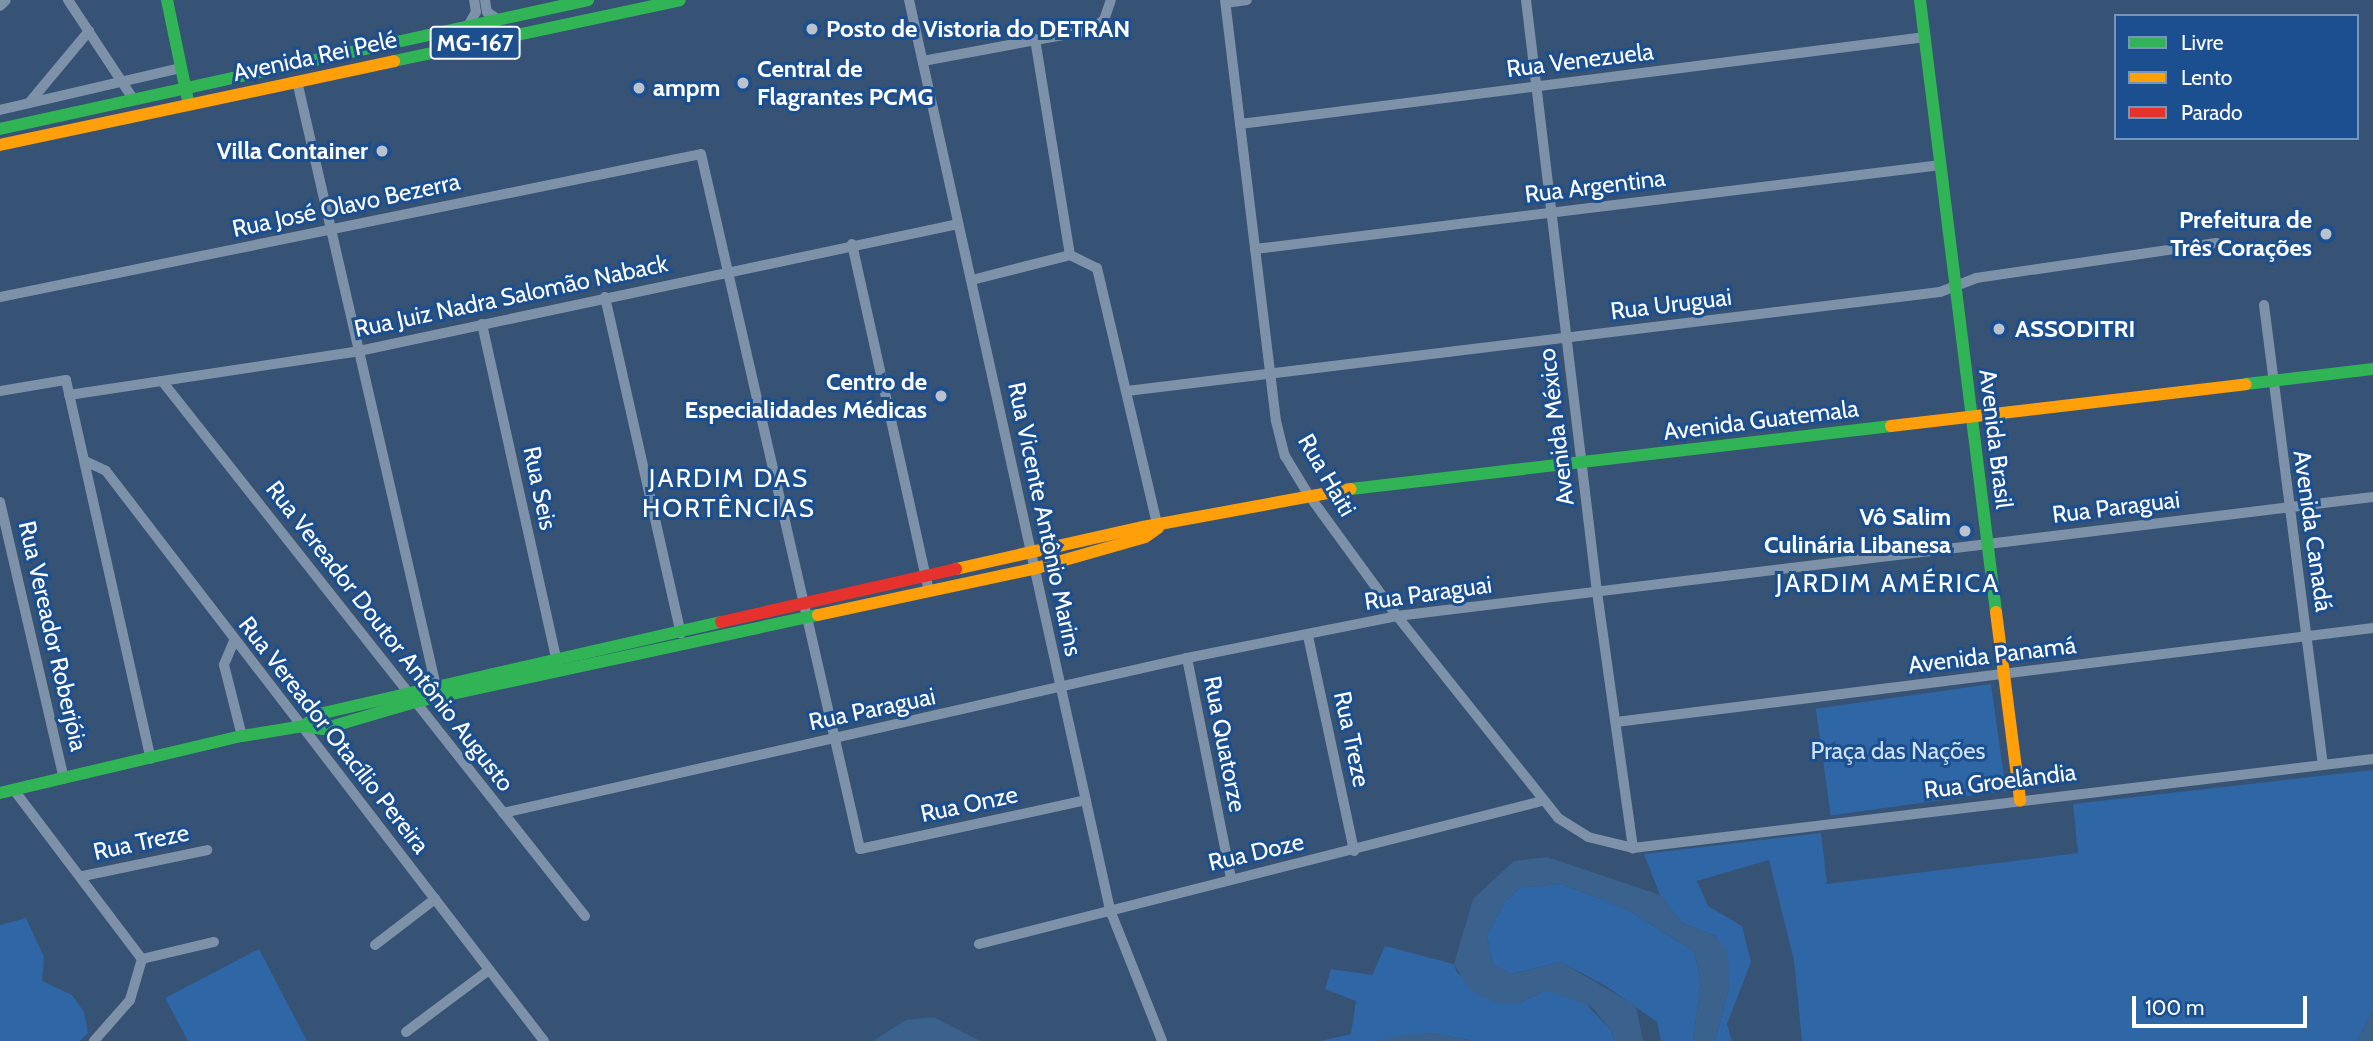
<!DOCTYPE html>
<meta charset="utf-8">
<style>
body{margin:0}
#map{position:relative;width:2373px;height:1041px;overflow:hidden;background:#365274;font-family:Cabin,sans-serif}
div>[style]{position:absolute}
[style*='--x']{left:calc(var(--x)*1px);top:calc(var(--y)*1px);width:calc(var(--w)*1px);rotate:calc(var(--a)*1deg)}
.green>*{inset:0;background:#2f66a5;transform-origin:0 0}
.water>*{inset:0;background:#3b618d}
.street>*{height:10px;margin:-5px;padding:0 5px;transform-origin:5px;border-radius:5px;background:#7d92a8}
.fast>*{height:12px;margin:-6px;padding:0 6px;transform-origin:6px;border-radius:6px;background:#30b455}
.slow>*{height:12px;margin:-6px;padding:0 6px;transform-origin:6px;border-radius:6px;background:#ff9f0a}
.jam>*{height:12px;margin:-6px;padding:0 6px;transform-origin:6px;border-radius:6px;background:#e5322d}
.dots>*{width:19px;height:19px;translate:-50% -50%;box-sizing:border-box;border:4px solid #1b4f8f;border-radius:50%}
span{translate:-50% -50%;white-space:nowrap;text-align:center;line-height:1.15;-webkit-text-stroke:6px #1b4f8f;paint-order:stroke}
.shield-label span{padding:2px 5px;background:#1b4f8f;border:2px solid;border-radius:5px;-webkit-text-stroke-width:0}
.shield-label{font-size:23px;color:#fff;font-weight:700}
.poi-label{font-size:24px;color:#fff;font-weight:700}
.left{translate:0 -50%;text-align:left}
.right{translate:-100% -50%;text-align:right}
.street-label{font-size:24px;color:#fff}
.park-label{font-size:24px;color:#cfe3fa}
.neighbourhood-label{font-size:26px;color:#fff;letter-spacing:2px}
.legend{position:absolute;left:2114px;top:14px;width:245px;height:126px;box-sizing:border-box;background:#1b4f8f;border:2px solid #7695bc;margin:0;padding:9px 12px;list-style:none;font-size:21px;color:#fff}
.legend li{display:flex;align-items:center;gap:14px;height:35px}
.legend b{width:35px;border:2px solid #7695bc}
.scale{position:absolute;left:2132px;top:996px;width:175px;height:32px;box-sizing:border-box;border:4px solid #fff;border-top:0;padding-left:9px;font-size:21px;line-height:24px;white-space:nowrap;color:#fff;-webkit-text-stroke:5px #1b4f8f;paint-order:stroke}
</style>
<div id="map">
<div class="green">
<i style="left:1991px;top:684px;width:108px;height:177px;rotate:82deg"></i>
<i style="clip-path:polygon(2373px 770px,2373px 1010px,2357px 1041px,1802px 1041px,1794px 960px,1769px 860px,1697px 881px,1708px 906px,1742px 926px,1751px 962px,1727px 1024px,1732px 1041px,1715px 1041px,1729px 988px,1716px 936px,1682px 923px,1660px 895px,1644px 854px,1821px 833px,1827px 884px,2078px 853px,2073px 804px)"></i>
<i style="clip-path:polygon(1561px 884px,1626px 909px,1694px 951px,1701px 981px,1693px 1041px,1661px 1041px,1657px 1022px,1606px 986px,1561px 962px,1512px 974px,1493px 965px,1487px 936px,1505px 901px,1520px 888px)"></i>
<i style="clip-path:polygon(26px 918px,44px 957px,42px 981px,72px 995px,84px 1012px,88px 1033px,80px 1041px,0 1041px,0 925px)"></i>
<i style="clip-path:polygon(1385px 946px,1454px 964px,1457px 973px,1518px 1004px,1546px 990px,1584px 1002px,1611px 1030px,1614px 1041px,1475px 1041px,1431px 1033px,1378px 1041px,1320px 1041px,1351px 1034px,1356px 1001px,1325px 989px,1331px 969px,1372px 975px)"></i>
<i style="clip-path:polygon(259px 949px,307px 1041px,188px 1041px,165px 998px)"></i>
</div>
<div class="water">
<i style="clip-path:polygon(1547px 857px,1660px 895px,1682px 923px,1716px 936px,1728px 953px,1729px 988px,1715px 1041px,1693px 1041px,1701px 981px,1694px 951px,1626px 909px,1561px 884px,1520px 888px,1505px 901px,1487px 936px,1493px 965px,1513px 974px,1561px 962px,1636px 1006px,1643px 1041px,1614px 1041px,1611px 1030px,1592px 1007px,1546px 990px,1518px 1004px,1496px 1003px,1470px 990px,1454px 964px,1473px 899px,1514px 861px)"></i>
<i style="clip-path:polygon(2373px 1010px,2373px 1041px,2357px 1041px)"></i>
<i style="clip-path:polygon(934px 1017px,980px 1041px,873px 1041px,906px 1020px)"></i>
<i style="clip-path:polygon(1431px 1033px,1475px 1041px,1378px 1041px,1400px 1035px)"></i>
</div>
<div class="street">
<i style="--x:68;--y:0;--w:120;--a:56.6"></i>
<i style="--x:485;--y:0;--w:12;--a:81"></i>
<i style="--x:487;--y:12;--w:14;--a:34"></i>
<i style="--x:909;--y:0;--w:932;--a:77.54"></i>
<i style="--x:1110;--y:910;--w:141;--a:68.3"></i>
<i style="--x:1225;--y:0;--w:424;--a:83.1"></i>
<i style="--x:1276;--y:421;--w:36;--a:76"></i>
<i style="--x:1285;--y:456;--w:44;--a:58.8"></i>
<i style="--x:1308;--y:494;--w:151;--a:53.9"></i>
<i style="--x:1397;--y:616;--w:258;--a:51.4"></i>
<i style="--x:1558;--y:818;--w:36;--a:32"></i>
<i style="--x:1588;--y:837;--w:46;--a:13.7"></i>
<i style="--x:1633;--y:848;--w:745;--a:-6.86"></i>
<i style="--x:1526;--y:0;--w:596;--a:83.16"></i>
<i style="--x:1597;--y:592;--w:259;--a:82"></i>
<i style="--x:1226;--y:3;--w:21;--a:-8"></i>
<i style="--x:0;--y:6;--w:8;--a:-45"></i>
<i style="--x:467;--y:28;--w:18;--a:-61"></i>
<i style="--x:476;--y:12;--w:12;--a:-99"></i>
<i style="--x:1035;--y:39;--w:219;--a:80.8"></i>
<i style="--x:923;--y:61;--w:170;--a:-10.5"></i>
<i style="--x:1090;--y:30;--w:17;--a:-36"></i>
<i style="--x:1104;--y:20;--w:21;--a:-71"></i>
<i style="--x:297;--y:81;--w:626;--a:77.07"></i>
<i style="--x:29;--y:103;--w:94;--a:-50.2"></i>
<i style="--x:0;--y:110;--w:186;--a:-13.1"></i>
<i style="--x:1240;--y:124;--w:691;--a:-7.24"></i>
<i style="--x:852;--y:244;--w:356;--a:77.5"></i>
<i style="--x:1255;--y:249;--w:691;--a:-6.98"></i>
<i style="--x:1070;--y:255;--w:30;--a:26"></i>
<i style="--x:1097;--y:268;--w:267;--a:76.8"></i>
<i style="--x:972;--y:280;--w:101;--a:-14.3"></i>
<i style="--x:0;--y:297;--w:715;--a:-11.53"></i>
<i style="--x:701;--y:154;--w:713;--a:77.11"></i>
<i style="--x:860;--y:849;--w:231;--a:-12.2"></i>
<i style="--x:605;--y:297;--w:345;--a:77.3"></i>
<i style="--x:2264;--y:305;--w:462;--a:82.7"></i>
<i style="--x:482;--y:324;--w:350;--a:77.5"></i>
<i style="--x:162;--y:381;--w:682;--a:51.67"></i>
<i style="--x:0;--y:391;--w:67;--a:-9.5"></i>
<i style="--x:66;--y:380;--w:388;--a:77.4"></i>
<i style="--x:1127;--y:391;--w:819;--a:-6.94"></i>
<i style="--x:1940;--y:292;--w:39;--a:-21"></i>
<i style="--x:1976;--y:278;--w:243;--a:-8.3"></i>
<i style="--x:69;--y:395;--w:293;--a:-8.6"></i>
<i style="--x:359;--y:351;--w:612;--a:-11.97"></i>
<i style="--x:85;--y:461;--w:23;--a:25"></i>
<i style="--x:106;--y:471;--w:719;--a:52.46"></i>
<i style="--x:0;--y:502;--w:284;--a:77"></i>
<i style="--x:1308;--y:636;--w:220;--a:77.9"></i>
<i style="--x:234;--y:641;--w:26;--a:113"></i>
<i style="--x:224;--y:665;--w:73;--a:75.8"></i>
<i style="--x:1187;--y:658;--w:225;--a:78.7"></i>
<i style="--x:1616;--y:722;--w:763;--a:-7.08"></i>
<i style="--x:14;--y:790;--w:212;--a:52.9"></i>
<i style="--x:142;--y:959;--w:43;--a:106.3"></i>
<i style="--x:130;--y:1000;--w:55;--a:131.3"></i>
<i style="--x:503;--y:813;--w:701;--a:-12.77"></i>
<i style="--x:1187;--y:658;--w:214;--a:-11.3"></i>
<i style="--x:1397;--y:616;--w:983;--a:-6.95"></i>
<i style="--x:83;--y:876;--w:127;--a:-11.8"></i>
<i style="--x:979;--y:944;--w:581;--a:-14.25"></i>
<i style="--x:375;--y:945;--w:76;--a:-37.5"></i>
<i style="--x:142;--y:959;--w:74;--a:-13.3"></i>
<i style="--x:406;--y:1032;--w:104;--a:-36.8"></i>
</div>
<div class="fast">
<i style="--x:167;--y:0;--w:107;--a:78.2"></i>
<i style="--x:1920;--y:0;--w:617;--a:82.92"></i>
<i style="--x:394;--y:61;--w:292;--a:-12"></i>
<i style="--x:0;--y:129;--w:602;--a:-12.37"></i>
<i style="--x:2246;--y:384;--w:128;--a:-6.7"></i>
<i style="--x:1351;--y:489;--w:544;--a:-6.65"></i>
<i style="--x:304;--y:726;--w:19;--a:-39"></i>
<i style="--x:319;--y:714;--w:412;--a:-12.9"></i>
<i style="--x:0;--y:793;--w:249;--a:-13.3"></i>
<i style="--x:242;--y:736;--w:63;--a:-9.2"></i>
<i style="--x:304;--y:726;--w:19;--a:9"></i>
<i style="--x:323;--y:729;--w:96;--a:-16.4"></i>
<i style="--x:415;--y:702;--w:412;--a:-12.2"></i>
</div>
<div class="slow">
<i style="--x:0;--y:145;--w:403;--a:-12"></i>
<i style="--x:1891;--y:426;--w:357;--a:-6.7"></i>
<i style="--x:956;--y:569;--w:192;--a:-12.7"></i>
<i style="--x:1143;--y:527;--w:211;--a:-10.4"></i>
<i style="--x:1996;--y:612;--w:190;--a:82.7"></i>
<i style="--x:818;--y:615;--w:220;--a:-12.1"></i>
<i style="--x:1033;--y:569;--w:116;--a:-15.9"></i>
<i style="--x:1145;--y:537;--w:16;--a:-35"></i>
</div>
<div class="jam">
<i style="--x:721;--y:622;--w:241;--a:-12.7"></i>
</div>
<div class="dots">
<i style="left:812px;top:29px;background:#b9c2ce"></i>
<i style="left:743px;top:83px;background:#b9c2ce"></i>
<i style="left:639px;top:88px;background:#b9c2ce"></i>
<i style="left:382px;top:151px;background:#b9c2ce"></i>
<i style="left:2326px;top:234px;background:#b9c2ce"></i>
<i style="left:1999px;top:329px;background:#b9c2ce"></i>
<i style="left:941px;top:396px;background:#b9c2ce"></i>
<i style="left:1965px;top:531px;background:#b9c2ce"></i>
</div>
<div class="shield-label">
<span style="left:475px;top:43px">MG-167</span>
</div>
<div class="poi-label">
<span class="left" style="left:826px;top:29px">Posto de Vistoria do DETRAN</span>
<span class="left" style="left:757px;top:83px">Central de<br>Flagrantes PCMG</span>
<span class="left" style="left:653px;top:88px">ampm</span>
<span class="right" style="left:368px;top:151px">Villa Container</span>
<span class="right" style="left:2312px;top:234px">Prefeitura de<br>Três Corações</span>
<span class="left" style="left:2015px;top:329px">ASSODITRI</span>
<span class="right" style="left:927px;top:396px">Centro de<br>Especialidades Médicas</span>
<span class="right" style="left:1951px;top:531px">Vô Salim<br>Culinária Libanesa</span>
</div>
<div class="street-label">
<span style="left:315px;top:56px;rotate:-12deg">Avenida Rei Pelé</span>
<span style="left:1580px;top:60px;rotate:-7deg">Rua Venezuela</span>
<span style="left:1595px;top:186px;rotate:-7deg">Rua Argentina</span>
<span style="left:346px;top:205px;rotate:-12deg">Rua José Olavo Bezerra</span>
<span style="left:511px;top:296px;rotate:-12deg">Rua Juiz Nadra Salomão Naback</span>
<span style="left:1671px;top:304px;rotate:-7deg">Rua Uruguai</span>
<span style="left:1761px;top:420px;rotate:-7deg">Avenida Guatemala</span>
<span style="left:1556px;top:427px;rotate:-97deg">Avenida México</span>
<span style="left:1996px;top:439px;rotate:83deg">Avenida Brasil</span>
<span style="left:1327px;top:475px;rotate:60deg">Rua Haiti</span>
<span style="left:540px;top:488px;rotate:78deg">Rua Seis</span>
<span style="left:2116px;top:507px;rotate:-7deg">Rua Paraguai</span>
<span style="left:1045px;top:519px;rotate:78deg">Rua Vicente Antônio Marins</span>
<span style="left:2313px;top:531px;rotate:82deg">Avenida Canadá</span>
<span style="left:1428px;top:593px;rotate:-8deg">Rua Paraguai</span>
<span style="left:53px;top:636px;rotate:77deg">Rua Vereador Roberjóia</span>
<span style="left:390px;top:636px;rotate:52deg">Rua Vereador Doutor Antônio Augusto</span>
<span style="left:1992px;top:655px;rotate:-7deg">Avenida Panamá</span>
<span style="left:872px;top:709px;rotate:-12deg">Rua Paraguai</span>
<span style="left:334px;top:735px;rotate:52deg">Rua Vereador Otacílio Pereira</span>
<span style="left:1352px;top:739px;rotate:78deg">Rua Treze</span>
<span style="left:1225px;top:744px;rotate:79deg">Rua Quatorze</span>
<span style="left:2000px;top:781px;rotate:-7deg">Rua Groelândia</span>
<span style="left:969px;top:804px;rotate:-12deg">Rua Onze</span>
<span style="left:141px;top:842px;rotate:-12deg">Rua Treze</span>
<span style="left:1256px;top:852px;rotate:-13deg">Rua Doze</span>
</div>
<div class="park-label">
<span style="left:1898px;top:751px">Praça das Nações</span>
</div>
<div class="neighbourhood-label">
<span style="left:729px;top:494px">JARDIM DAS<br>HORTÊNCIAS</span>
<span style="left:1888px;top:584px">JARDIM AMÉRICA</span>
</div>
<ul class="legend">
<li><b style="height:9px;background:#30b455"></b>Livre</li>
<li><b style="height:9px;background:#ff9f0a"></b>Lento</li>
<li><b style="height:9px;background:#e5322d"></b>Parado</li>
</ul>
<div class="scale">100 m</div>
</div>
